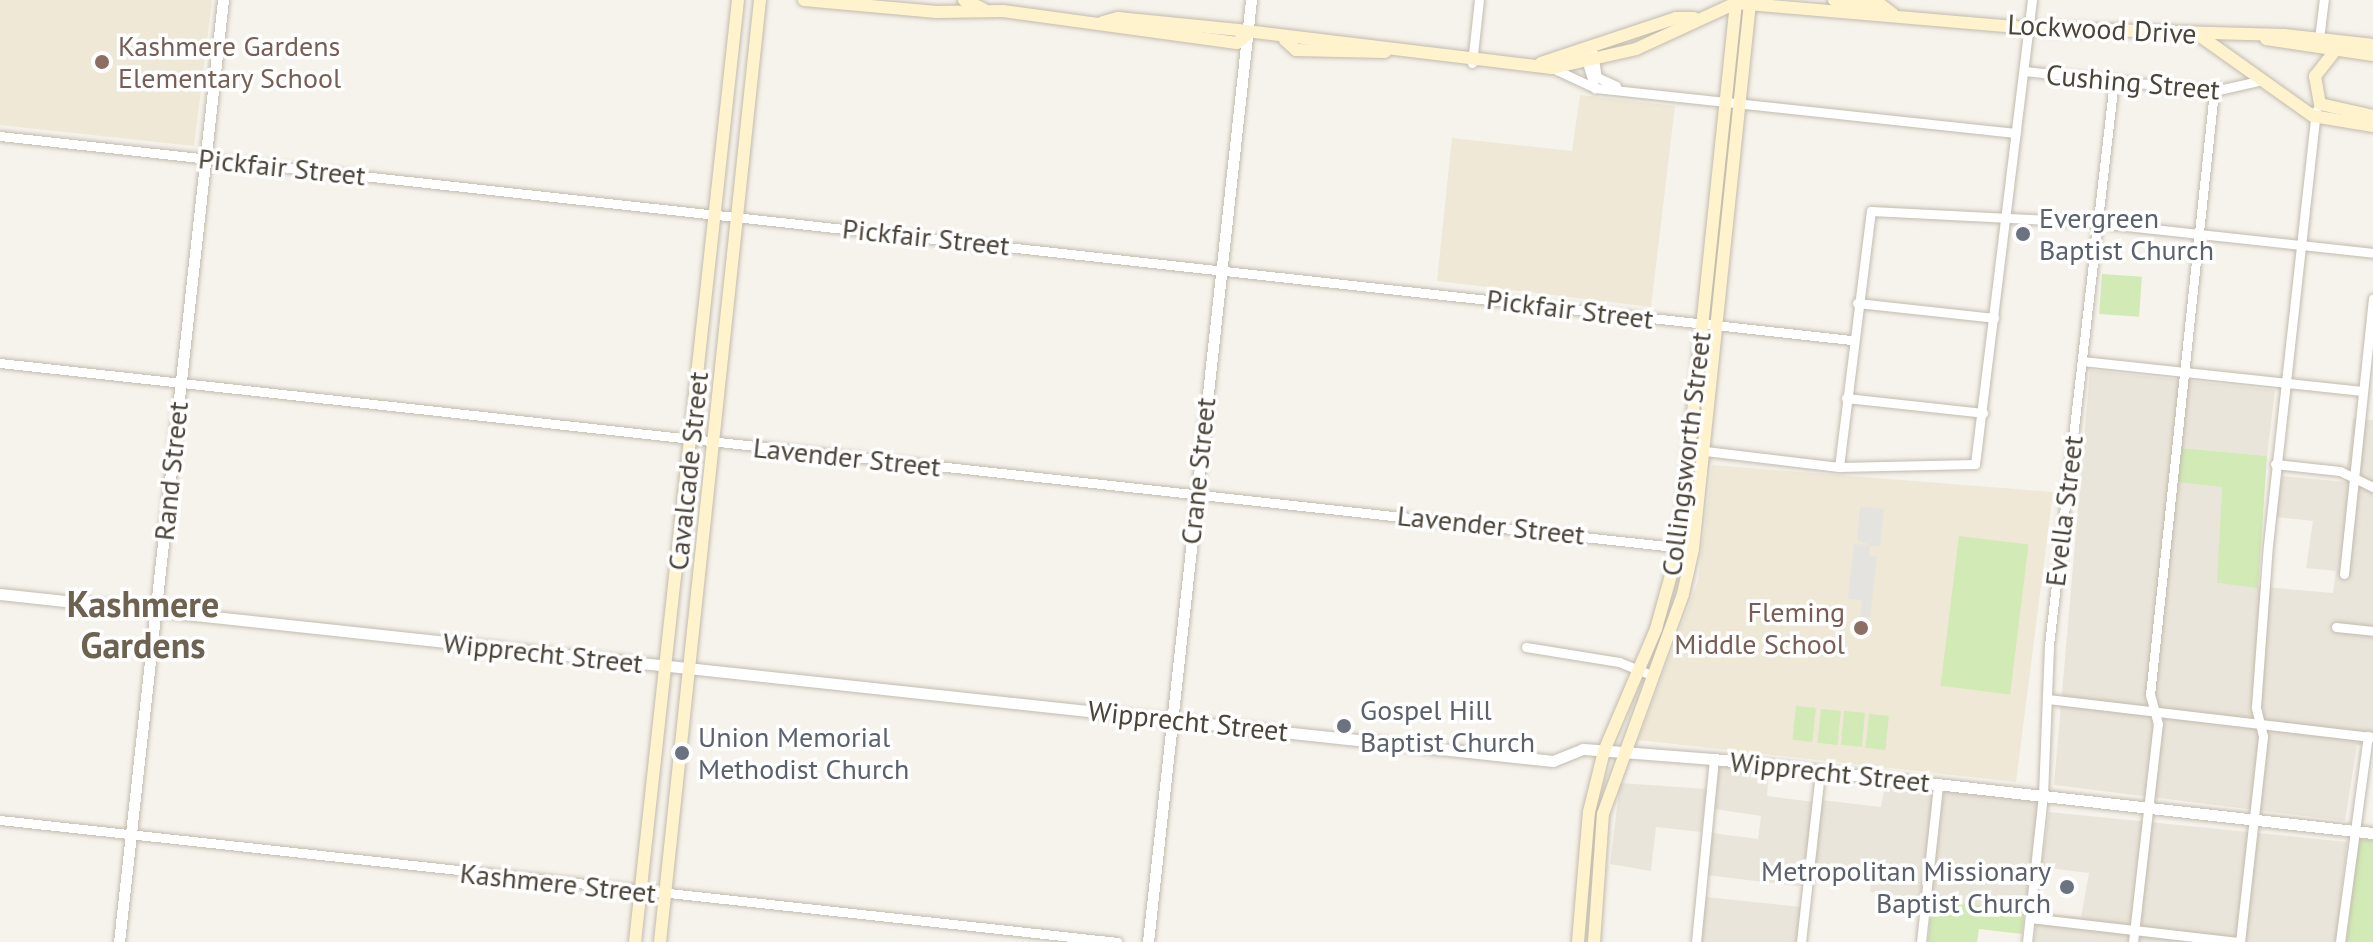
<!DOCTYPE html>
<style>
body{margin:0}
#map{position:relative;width:2373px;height:942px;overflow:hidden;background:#f6f3ec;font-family:"PT Sans",sans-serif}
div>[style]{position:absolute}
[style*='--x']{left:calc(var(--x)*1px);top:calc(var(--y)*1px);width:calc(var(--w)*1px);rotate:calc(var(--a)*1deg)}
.residential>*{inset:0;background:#eae5da;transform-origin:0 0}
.education>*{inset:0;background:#efe8d6}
.green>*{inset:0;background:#d2eab5;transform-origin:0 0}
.parking>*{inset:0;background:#e5e3e0}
.roads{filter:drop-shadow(0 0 2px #c2bbae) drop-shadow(0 0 2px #c2bbae)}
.minor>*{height:9px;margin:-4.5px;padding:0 4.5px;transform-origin:4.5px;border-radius:4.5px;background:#fff}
.tertiary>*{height:11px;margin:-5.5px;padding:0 5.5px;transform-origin:5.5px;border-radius:5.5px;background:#fff}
.secondary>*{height:12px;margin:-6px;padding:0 6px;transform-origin:6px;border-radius:6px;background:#fff3cd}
.dots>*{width:22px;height:22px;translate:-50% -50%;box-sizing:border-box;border:4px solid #fff;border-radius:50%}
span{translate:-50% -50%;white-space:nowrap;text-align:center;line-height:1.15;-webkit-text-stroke:7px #fff;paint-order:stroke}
.street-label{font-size:28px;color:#4b4439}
.education-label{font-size:28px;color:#785e54}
.left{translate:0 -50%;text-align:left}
.right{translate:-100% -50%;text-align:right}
.worship-label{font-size:28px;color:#5b616d}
.district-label{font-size:36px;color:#6e6250;font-weight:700}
</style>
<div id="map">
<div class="residential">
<i style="clip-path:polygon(2090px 370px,2275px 390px,2267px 456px,2182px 448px,2222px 487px,2218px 583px,2333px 593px,2336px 571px,2306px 568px,2313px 521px,2276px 517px,2282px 476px,2345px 482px,2353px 419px,2373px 420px,2373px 746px,2357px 745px,2345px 821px,2054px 785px)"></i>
<i style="clip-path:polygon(1719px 766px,1769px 772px,1767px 796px,1815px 802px,1804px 887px,1706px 875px,1712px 833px,1758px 839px,1761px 816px,1714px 809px)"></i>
<i style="clip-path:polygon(1620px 783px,1707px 789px,1701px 832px,1656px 827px,1651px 871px,1610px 864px)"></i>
<i style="clip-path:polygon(1885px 783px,1934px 789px,1920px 898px,1870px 892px,1872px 873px,1813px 866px,1821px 800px,1881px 807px)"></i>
<i style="left:1944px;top:789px;width:96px;height:112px;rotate:7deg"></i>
<i style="clip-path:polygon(2049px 812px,2347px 842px,2336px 942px,2034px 942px,2037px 913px,2081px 917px,2089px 873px,2041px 867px)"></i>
<i style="clip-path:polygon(1706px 897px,1801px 907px,1797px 942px,1701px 942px)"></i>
</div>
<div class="education">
<i style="clip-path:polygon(0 0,212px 0,194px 146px,0 125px)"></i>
<i style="clip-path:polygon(1580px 95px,1675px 106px,1651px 307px,1437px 281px,1452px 138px,1572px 151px)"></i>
<i style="clip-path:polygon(1712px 465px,2053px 492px,2016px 782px,1638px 740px,1698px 581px)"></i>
</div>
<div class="green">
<i style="left:2102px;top:274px;width:40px;height:40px;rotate:4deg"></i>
<i style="clip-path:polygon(2182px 448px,2267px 456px,2258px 588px,2217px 583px,2222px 487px,2177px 482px)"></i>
<i style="left:1959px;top:536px;width:70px;height:151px;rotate:7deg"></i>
<i style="left:1796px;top:706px;width:20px;height:34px;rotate:6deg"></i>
<i style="left:1821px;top:709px;width:20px;height:34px;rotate:6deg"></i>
<i style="left:1844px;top:711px;width:21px;height:34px;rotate:5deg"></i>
<i style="left:1869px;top:714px;width:20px;height:34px;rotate:6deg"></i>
<i style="clip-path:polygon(2359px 839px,2373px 840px,2373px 942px,2346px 942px)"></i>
<i style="clip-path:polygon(1932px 900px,2025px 910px,2022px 934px,1979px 929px,1977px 942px,1928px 942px)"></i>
</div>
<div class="parking">
<i style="clip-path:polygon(1860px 507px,1884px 509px,1880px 546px,1870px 546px,1869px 555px,1877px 556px,1870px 618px,1860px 617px,1862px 600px,1848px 599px,1854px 544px,1870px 545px,1857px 540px)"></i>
</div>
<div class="roads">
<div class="minor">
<i style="--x:2319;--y:39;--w:39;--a:-83"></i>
<i style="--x:1593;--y:53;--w:24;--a:81"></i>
<i style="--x:1597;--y:77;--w:21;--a:25"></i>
<i style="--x:1585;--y:56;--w:34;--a:73"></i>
<i style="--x:1472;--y:63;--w:63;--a:-83.7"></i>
<i style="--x:1552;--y:68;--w:47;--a:24.9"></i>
<i style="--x:1595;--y:88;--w:423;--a:6.1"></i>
<i style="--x:2024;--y:71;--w:191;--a:6"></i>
<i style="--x:2214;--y:91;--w:45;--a:-12.8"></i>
<i style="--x:0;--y:136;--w:1863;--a:6.29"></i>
<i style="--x:1857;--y:303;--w:138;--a:6.2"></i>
<i style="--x:2082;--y:361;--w:282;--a:6.1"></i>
<i style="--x:0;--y:363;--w:1703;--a:6.27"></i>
<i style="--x:1846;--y:398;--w:138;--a:6.2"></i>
<i style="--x:1697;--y:450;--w:143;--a:6.8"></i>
<i style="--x:1839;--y:467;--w:136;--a:-1.3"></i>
<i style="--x:1975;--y:464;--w:467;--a:-83"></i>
<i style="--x:2275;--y:464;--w:65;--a:6.1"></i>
<i style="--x:2340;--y:471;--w:37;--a:26"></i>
<i style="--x:1839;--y:467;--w:258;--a:-82.9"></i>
<i style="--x:1871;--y:211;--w:218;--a:2.9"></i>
<i style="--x:2089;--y:222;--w:286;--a:6.2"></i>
<i style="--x:2344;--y:574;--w:277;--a:-84"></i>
<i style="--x:2336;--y:627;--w:37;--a:6"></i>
<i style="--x:1526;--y:647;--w:94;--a:9.2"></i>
<i style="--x:1619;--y:662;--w:35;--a:22"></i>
<i style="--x:2048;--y:699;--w:327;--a:6.7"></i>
<i style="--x:0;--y:820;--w:1124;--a:6.23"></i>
<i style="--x:2030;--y:918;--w:207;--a:6.6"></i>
<i style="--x:1696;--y:942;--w:184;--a:-84.4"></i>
<i style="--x:1801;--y:942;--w:171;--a:-83.6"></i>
<i style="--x:1921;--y:942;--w:158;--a:-83.8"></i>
<i style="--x:2027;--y:942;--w:148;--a:-83.8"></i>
<i style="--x:2043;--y:795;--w:150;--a:-87.7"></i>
<i style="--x:2049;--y:645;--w:568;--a:-83.43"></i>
<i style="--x:2133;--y:942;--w:219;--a:-83.5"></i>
<i style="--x:2158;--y:724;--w:30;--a:-105"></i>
<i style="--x:2150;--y:695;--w:607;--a:-83.95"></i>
<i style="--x:2240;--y:942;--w:207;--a:-83.6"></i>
<i style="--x:2263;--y:736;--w:30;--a:-104"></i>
<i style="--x:2256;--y:707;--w:162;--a:-85.8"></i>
<i style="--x:2268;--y:545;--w:437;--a:-83.7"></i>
<i style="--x:2340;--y:942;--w:208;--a:-82.3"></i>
</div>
<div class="tertiary">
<i style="--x:0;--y:594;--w:1562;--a:6.14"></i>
<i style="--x:1553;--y:761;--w:32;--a:-22"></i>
<i style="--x:1583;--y:749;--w:131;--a:4.4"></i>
<i style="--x:1714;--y:759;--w:663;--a:6.41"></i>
<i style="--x:119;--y:942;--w:948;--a:-83.7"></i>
<i style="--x:1148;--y:942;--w:948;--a:-83.76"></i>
</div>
<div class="secondary">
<i style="--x:804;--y:0;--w:133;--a:5.2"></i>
<i style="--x:936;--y:12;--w:67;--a:-0.9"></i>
<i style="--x:1003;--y:11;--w:236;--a:7.8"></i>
<i style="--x:1237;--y:43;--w:13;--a:-39"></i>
<i style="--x:964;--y:0;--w:21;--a:25"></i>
<i style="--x:1834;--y:0;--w:47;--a:6.1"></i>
<i style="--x:1881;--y:5;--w:15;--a:37"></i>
<i style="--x:1103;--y:22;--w:16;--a:-15"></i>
<i style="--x:1118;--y:18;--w:121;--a:5.7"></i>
<i style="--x:1238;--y:30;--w:316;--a:6.9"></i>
<i style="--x:1552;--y:68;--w:86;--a:-12.7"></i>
<i style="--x:1636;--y:49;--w:110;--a:-24.7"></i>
<i style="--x:1736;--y:3;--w:294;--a:4.9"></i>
<i style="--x:2029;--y:28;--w:255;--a:1.6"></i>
<i style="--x:2284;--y:35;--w:90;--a:6.4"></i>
<i style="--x:2196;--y:33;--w:143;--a:35.4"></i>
<i style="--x:2313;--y:116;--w:61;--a:9.5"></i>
<i style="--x:2266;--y:39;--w:108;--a:8.5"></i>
<i style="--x:1285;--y:40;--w:15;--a:42"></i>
<i style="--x:1296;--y:50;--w:89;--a:1.3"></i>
<i style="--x:2334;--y:52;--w:31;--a:128"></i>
<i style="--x:2315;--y:76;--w:28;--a:80"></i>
<i style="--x:2320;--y:104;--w:54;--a:12.8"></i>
<i style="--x:1541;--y:63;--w:142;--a:-18.4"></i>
<i style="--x:1676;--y:18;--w:18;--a:0"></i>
<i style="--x:635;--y:942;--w:948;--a:-83.76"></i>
<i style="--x:660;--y:942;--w:947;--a:-83.94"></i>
<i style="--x:1578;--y:942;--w:130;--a:-85.2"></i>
<i style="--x:1589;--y:812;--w:63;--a:-76.2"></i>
<i style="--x:1604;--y:751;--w:133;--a:-66.9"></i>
<i style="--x:1656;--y:629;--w:86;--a:-74.5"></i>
<i style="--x:1679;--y:546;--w:546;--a:-84.01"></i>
<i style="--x:1594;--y:942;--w:128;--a:-86"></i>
<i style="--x:1603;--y:814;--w:234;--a:-70"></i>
<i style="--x:1683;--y:594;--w:46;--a:-77.5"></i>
<i style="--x:1693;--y:549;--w:549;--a:-84.04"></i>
</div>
</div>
<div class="dots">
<i style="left:102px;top:62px;background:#8d6e63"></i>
<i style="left:2023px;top:234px;background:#6b7280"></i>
<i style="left:1861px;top:628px;background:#8d6e63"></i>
<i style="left:1344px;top:726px;background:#6b7280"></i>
<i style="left:682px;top:753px;background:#6b7280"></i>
<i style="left:2067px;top:887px;background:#6b7280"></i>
</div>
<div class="street-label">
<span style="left:2102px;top:29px;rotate:3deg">Lockwood Drive</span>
<span style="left:2133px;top:82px;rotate:5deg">Cushing Street</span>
<span style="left:282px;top:167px;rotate:6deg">Pickfair Street</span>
<span style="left:926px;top:237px;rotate:6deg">Pickfair Street</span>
<span style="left:1570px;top:309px;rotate:7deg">Pickfair Street</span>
<span style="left:1686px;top:454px;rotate:-83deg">Collingsworth Street</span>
<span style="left:847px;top:457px;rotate:6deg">Lavender Street</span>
<span style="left:171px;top:471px;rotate:-84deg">Rand Street</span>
<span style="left:688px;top:471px;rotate:-84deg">Cavalcade Street</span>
<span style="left:1198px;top:471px;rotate:-84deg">Crane Street</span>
<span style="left:2064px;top:511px;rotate:-83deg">Evella Street</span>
<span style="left:1491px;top:525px;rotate:6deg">Lavender Street</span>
<span style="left:543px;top:653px;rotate:6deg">Wipprecht Street</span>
<span style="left:1188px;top:721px;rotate:6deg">Wipprecht Street</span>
<span style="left:1830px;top:772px;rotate:6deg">Wipprecht Street</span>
<span style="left:558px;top:883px;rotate:6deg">Kashmere Street</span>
</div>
<div class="education-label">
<span class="left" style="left:118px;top:62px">Kashmere Gardens<br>Elementary School</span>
<span class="right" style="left:1845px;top:628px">Fleming<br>Middle School</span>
</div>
<div class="worship-label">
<span class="left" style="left:2039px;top:234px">Evergreen<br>Baptist Church</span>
<span class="left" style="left:1360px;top:726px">Gospel Hill<br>Baptist Church</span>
<span class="left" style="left:698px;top:753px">Union Memorial<br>Methodist Church</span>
<span class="right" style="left:2051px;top:887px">Metropolitan Missionary<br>Baptist Church</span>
</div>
<div class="district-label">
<span style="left:143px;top:624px">Kashmere<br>Gardens</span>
</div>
</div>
